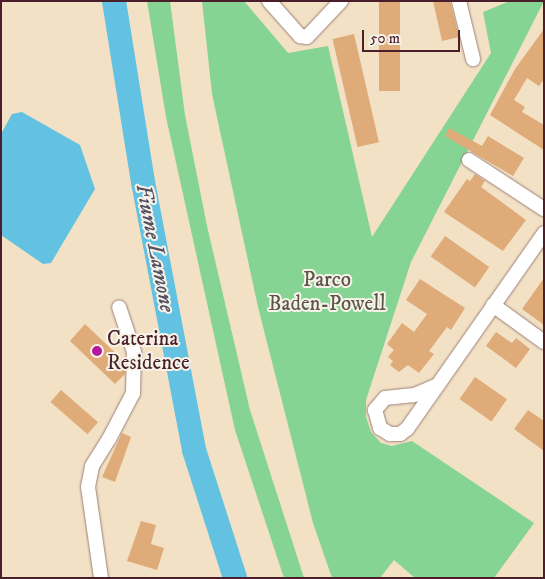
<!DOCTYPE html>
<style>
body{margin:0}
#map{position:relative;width:545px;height:579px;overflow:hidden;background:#f2e1c5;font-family:"IM FELL DW Pica",serif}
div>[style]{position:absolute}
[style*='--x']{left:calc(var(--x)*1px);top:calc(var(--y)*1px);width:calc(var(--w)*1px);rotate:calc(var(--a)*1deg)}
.green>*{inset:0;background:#85d493}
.water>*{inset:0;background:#63c2e1}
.river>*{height:24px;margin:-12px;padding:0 12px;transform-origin:12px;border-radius:12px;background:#63c2e1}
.building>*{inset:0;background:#dfab78;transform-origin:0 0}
.roads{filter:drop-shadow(0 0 1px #9e8078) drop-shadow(0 0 1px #9e8078)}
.minor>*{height:14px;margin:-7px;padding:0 7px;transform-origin:7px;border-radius:7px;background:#fff}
.dots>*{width:14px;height:14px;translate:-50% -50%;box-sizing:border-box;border:2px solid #f7f3e8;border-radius:50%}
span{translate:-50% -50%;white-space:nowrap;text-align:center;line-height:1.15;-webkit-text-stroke:4px #f7f3e8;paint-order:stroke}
.park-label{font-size:21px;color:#5c554a}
.poi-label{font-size:21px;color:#4a1f2b}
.left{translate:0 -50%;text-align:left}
.water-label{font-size:22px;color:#525062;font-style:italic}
.frame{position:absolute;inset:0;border:2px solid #4a1f2b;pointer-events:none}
.scale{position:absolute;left:362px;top:30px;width:98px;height:22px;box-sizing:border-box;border:2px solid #4a1f2b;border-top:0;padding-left:6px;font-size:15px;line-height:18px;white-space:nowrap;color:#4a1f2b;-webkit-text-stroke:4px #f7f3e8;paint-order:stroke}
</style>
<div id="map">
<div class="green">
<i style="clip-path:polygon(147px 1px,170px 1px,185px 115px,207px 226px,250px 410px,304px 578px,284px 578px,235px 430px,166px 117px)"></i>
<i style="clip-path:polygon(202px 1px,244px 1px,288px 53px,328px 46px,372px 237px,491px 53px,483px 12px,510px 1px,544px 1px,411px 262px,366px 400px,366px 417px,371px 432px,381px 443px,392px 446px,412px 441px,534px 523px,494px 578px,415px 578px,394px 560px,380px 578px,332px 578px,313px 523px,258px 307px,212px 94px)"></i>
</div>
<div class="water">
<i style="clip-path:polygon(22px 112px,80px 145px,95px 189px,51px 263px,43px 264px,1px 235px,1px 134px,12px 114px)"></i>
</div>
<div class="river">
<i style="--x:114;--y:1;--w:183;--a:80.9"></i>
<i style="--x:143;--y:182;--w:273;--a:79.2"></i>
<i style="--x:194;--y:450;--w:134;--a:72.2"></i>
</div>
<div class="building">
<i style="left:379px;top:1px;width:21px;height:90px"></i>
<i style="clip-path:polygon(433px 1px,450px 1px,459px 37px,442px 41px)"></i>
<i style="clip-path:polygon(544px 29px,544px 79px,539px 86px,527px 78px,514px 100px,525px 107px,522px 112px,544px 125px,544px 150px,490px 115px,515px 69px)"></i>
<i style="left:354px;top:34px;width:111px;height:22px;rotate:77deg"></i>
<i style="clip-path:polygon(449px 128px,482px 146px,488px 136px,524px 158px,513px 176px,445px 136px)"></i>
<i style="clip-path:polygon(475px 174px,485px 181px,481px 187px,526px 220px,503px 251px,444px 212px,467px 179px,470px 181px)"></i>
<i style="left:445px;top:236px;width:54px;height:25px;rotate:35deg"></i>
<i style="clip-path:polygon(544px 278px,544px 325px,522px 309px)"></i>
<i style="clip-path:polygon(420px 279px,465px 308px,451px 330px,447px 327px,429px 351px,434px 354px,419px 373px,408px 365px,399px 372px,390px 365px,393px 361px,388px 357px,394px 350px,387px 344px,402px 323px,414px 332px,427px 314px,406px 300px)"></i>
<i style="clip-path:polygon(85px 324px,125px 362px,125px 374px,115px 384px,70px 341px)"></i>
<i style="clip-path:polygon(496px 332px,512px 343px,516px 338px,530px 349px,516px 368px,486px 346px)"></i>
<i style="left:475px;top:377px;width:39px;height:27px;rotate:35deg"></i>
<i style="left:61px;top:390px;width:49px;height:16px;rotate:41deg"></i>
<i style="clip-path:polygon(528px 410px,544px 421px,544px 451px,514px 429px)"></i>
<i style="clip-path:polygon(122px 433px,131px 437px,115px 482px,102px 477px)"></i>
<i style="clip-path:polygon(141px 521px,156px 525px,151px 544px,164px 548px,157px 570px,127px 561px)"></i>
</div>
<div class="roads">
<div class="minor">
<i style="--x:269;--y:1;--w:47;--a:48.5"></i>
<i style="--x:300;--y:36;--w:7;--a:8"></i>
<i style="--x:307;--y:37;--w:50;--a:-46.6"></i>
<i style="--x:459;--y:1;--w:60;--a:76.4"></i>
<i style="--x:469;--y:160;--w:90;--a:33.2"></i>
<i style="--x:493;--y:305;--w:63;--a:36"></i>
<i style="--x:438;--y:385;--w:26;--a:157"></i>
<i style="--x:414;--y:395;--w:29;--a:174"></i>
<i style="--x:385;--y:398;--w:16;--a:130"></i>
<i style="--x:375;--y:410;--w:19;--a:74"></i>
<i style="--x:380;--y:428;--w:12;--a:31"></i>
<i style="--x:390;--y:434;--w:10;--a:0"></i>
<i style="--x:400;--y:434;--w:9;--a:-36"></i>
<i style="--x:407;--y:429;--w:239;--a:-55"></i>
<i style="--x:101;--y:578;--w:92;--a:-98.1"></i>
<i style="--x:88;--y:487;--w:21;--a:-79"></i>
<i style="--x:92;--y:466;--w:32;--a:-58"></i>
<i style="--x:109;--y:439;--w:52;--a:-62.4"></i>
<i style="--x:133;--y:393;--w:41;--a:-88.6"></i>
<i style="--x:134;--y:352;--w:47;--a:-108.4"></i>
</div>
</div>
<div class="dots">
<i style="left:97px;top:351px;background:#b5179e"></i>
</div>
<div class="park-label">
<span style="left:327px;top:292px">Parco<br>Baden-Powell</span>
</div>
<div class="poi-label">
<span class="left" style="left:107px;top:351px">Caterina<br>Residence</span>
</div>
<div class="water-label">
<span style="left:155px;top:248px;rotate:79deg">Fiume Lamone</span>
</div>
<div class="frame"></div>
<div class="scale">50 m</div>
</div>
